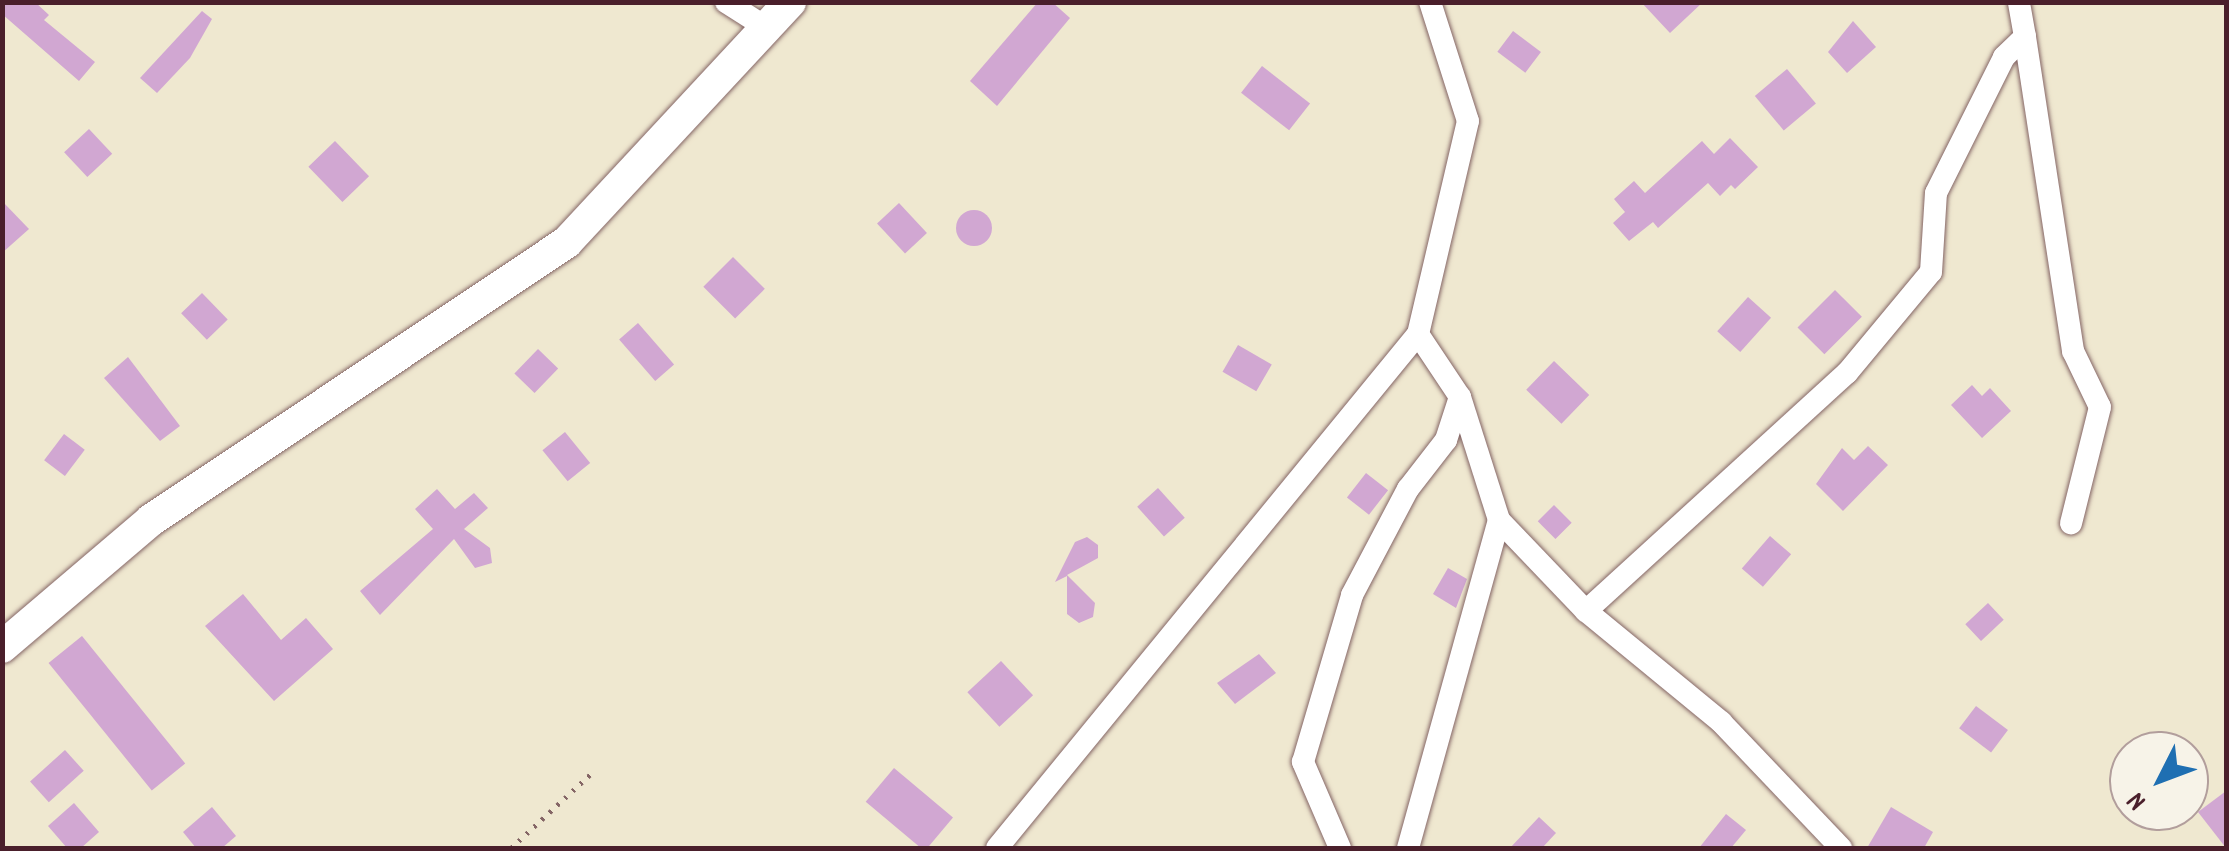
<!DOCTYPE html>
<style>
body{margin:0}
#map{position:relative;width:2229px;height:851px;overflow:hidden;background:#efe8d0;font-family:Dekko,sans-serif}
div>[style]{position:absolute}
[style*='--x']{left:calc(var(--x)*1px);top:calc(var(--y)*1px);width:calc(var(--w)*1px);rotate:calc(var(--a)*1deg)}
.building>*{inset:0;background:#d1a7d2;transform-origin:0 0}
.round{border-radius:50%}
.path>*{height:5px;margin-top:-2.5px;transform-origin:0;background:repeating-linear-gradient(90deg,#846565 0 2.5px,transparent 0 10.5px)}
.roads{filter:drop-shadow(0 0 2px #846565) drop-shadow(0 0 2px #846565)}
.minor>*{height:22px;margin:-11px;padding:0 11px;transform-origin:11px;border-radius:11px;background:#fff}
.secondary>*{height:32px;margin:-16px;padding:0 16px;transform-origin:16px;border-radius:16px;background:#fff}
span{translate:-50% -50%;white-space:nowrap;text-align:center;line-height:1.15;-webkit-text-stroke:8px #f7f3e8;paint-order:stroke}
.frame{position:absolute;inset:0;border:5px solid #4a1f2b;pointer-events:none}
.north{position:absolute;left:2109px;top:731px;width:100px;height:100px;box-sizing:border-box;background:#f7f3e8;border:2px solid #b29e9c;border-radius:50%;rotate:228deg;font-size:28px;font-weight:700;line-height:40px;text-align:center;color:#4a1f2b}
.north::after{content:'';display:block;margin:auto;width:35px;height:45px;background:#1f6fb2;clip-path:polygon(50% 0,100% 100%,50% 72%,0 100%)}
</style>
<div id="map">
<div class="building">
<i style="clip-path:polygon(2px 2px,35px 2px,49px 15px,44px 20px,95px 62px,79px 81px,2px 14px)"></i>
<i style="clip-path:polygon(1038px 2px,1052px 2px,1070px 18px,997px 106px,970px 81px)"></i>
<i style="clip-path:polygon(1641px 2px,1703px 2px,1670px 33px)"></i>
<i style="clip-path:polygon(202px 11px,212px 19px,190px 58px,157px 93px,140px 78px)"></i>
<i style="clip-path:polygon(1853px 21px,1876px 47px,1847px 73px,1828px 52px)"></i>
<i style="left:1513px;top:31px;width:35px;height:26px;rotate:37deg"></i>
<i style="left:1262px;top:66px;width:61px;height:34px;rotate:38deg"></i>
<i style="left:1787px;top:69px;width:45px;height:42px;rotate:50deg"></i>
<i style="left:89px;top:129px;width:34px;height:34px;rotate:47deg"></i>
<i style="clip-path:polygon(1730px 138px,1758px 167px,1735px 189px,1731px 185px,1720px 196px,1708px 183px,1658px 228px,1653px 222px,1629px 241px,1613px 223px,1625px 212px,1614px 199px,1634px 181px,1645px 193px,1702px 141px,1714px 154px)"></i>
<i style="left:335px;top:141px;width:49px;height:37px;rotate:46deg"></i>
<i style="clip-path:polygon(2px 201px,29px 229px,2px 253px)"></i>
<i style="left:899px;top:203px;width:41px;height:30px;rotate:47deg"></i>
<i class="round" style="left:956px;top:210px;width:36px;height:36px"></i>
<i style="left:733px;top:257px;width:45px;height:42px;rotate:45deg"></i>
<i style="left:1835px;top:290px;width:38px;height:53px;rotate:45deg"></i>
<i style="left:202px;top:293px;width:37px;height:29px;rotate:46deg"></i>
<i style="left:1748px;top:297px;width:31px;height:46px;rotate:42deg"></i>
<i style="left:638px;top:323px;width:55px;height:25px;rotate:49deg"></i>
<i style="left:1238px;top:345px;width:39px;height:31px;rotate:30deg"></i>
<i style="left:538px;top:349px;width:28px;height:34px;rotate:44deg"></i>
<i style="clip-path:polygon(128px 357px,180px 426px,160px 441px,104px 378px)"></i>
<i style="left:1554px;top:361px;width:49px;height:40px;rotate:44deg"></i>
<i style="clip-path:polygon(1972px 385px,1982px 396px,1990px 388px,2011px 411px,1982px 438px,1951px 405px)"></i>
<i style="left:565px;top:432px;width:40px;height:29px;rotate:51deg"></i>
<i style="left:64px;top:434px;width:26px;height:33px;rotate:37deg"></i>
<i style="clip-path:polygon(1868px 446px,1888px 465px,1843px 511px,1816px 484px,1842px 448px,1854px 460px)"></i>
<i style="left:1366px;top:473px;width:28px;height:31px;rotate:38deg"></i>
<i style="left:1158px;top:488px;width:40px;height:28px;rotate:48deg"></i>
<i style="clip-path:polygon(437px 489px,455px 509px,474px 493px,488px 508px,464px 529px,490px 548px,492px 563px,475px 568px,454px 539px,380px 615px,360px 591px,433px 529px,415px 509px)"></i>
<i style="left:1554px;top:505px;width:25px;height:23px;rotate:45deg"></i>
<i style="left:1770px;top:536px;width:28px;height:43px;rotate:41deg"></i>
<i style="clip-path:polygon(1087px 537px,1098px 545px,1098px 558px,1067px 575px,1095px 603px,1093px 617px,1079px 623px,1067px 614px,1067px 576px,1055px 582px,1075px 542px)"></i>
<i style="clip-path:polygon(1448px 568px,1467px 579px,1456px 608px,1433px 594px)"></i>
<i style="clip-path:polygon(243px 594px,281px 640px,306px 618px,333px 649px,274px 701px,205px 626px)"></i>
<i style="left:1988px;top:603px;width:23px;height:31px;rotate:47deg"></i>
<i style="left:82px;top:636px;width:164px;height:43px;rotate:51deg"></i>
<i style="clip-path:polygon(1259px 654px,1276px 673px,1235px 704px,1217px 683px)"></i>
<i style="left:1001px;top:661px;width:47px;height:46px;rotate:47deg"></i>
<i style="left:1976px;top:706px;width:40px;height:28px;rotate:37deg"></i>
<i style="left:65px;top:750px;width:28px;height:47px;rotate:48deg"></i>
<i style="left:894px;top:768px;width:77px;height:44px;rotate:40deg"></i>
<i style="clip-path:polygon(2226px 791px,2226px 848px,2198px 812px)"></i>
<i style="clip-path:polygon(74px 803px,99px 832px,81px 848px,67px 848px,48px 826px)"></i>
<i style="clip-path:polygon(212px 807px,236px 836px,222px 848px,196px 848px,183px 832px)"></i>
<i style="clip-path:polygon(1891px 807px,1933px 832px,1924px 848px,1867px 848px)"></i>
<i style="clip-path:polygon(1726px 814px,1746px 830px,1731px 848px,1699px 848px)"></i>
<i style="clip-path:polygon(1539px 817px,1556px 833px,1542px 848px,1510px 848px)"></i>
</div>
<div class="path">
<i style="--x:511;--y:848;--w:115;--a:-42.9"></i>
</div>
<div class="roads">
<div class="minor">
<i style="--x:726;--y:2;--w:49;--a:32.4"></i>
<i style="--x:1430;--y:2;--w:125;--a:72.3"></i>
<i style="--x:1468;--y:121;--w:219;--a:103.2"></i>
<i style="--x:1418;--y:334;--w:76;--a:56.3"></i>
<i style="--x:2025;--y:37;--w:318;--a:81.3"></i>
<i style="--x:2073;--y:351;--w:62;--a:64.3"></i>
<i style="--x:2100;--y:407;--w:120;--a:104"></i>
<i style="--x:1586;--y:611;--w:353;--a:-42.4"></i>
<i style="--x:1847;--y:373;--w:131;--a:-50.3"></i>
<i style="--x:1931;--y:272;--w:79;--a:-86.4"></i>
<i style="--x:1936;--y:193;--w:152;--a:-63.4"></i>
<i style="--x:2004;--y:57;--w:29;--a:-44"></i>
<i style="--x:2025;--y:37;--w:36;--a:-100"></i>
<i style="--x:997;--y:848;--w:664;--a:-50.68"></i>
<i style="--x:1340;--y:848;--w:94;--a:-113.3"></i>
<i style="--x:1303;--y:762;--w:174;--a:-73.6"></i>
<i style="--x:1352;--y:595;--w:120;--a:-62.2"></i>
<i style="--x:1408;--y:489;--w:62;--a:-52.2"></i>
<i style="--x:1446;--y:440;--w:45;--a:-72"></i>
<i style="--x:1460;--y:397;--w:129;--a:72.4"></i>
<i style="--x:1499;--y:520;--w:126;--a:46.3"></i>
<i style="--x:1586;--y:611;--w:175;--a:39.4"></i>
<i style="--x:1721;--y:722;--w:174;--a:46.4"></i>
<i style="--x:1408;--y:848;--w:340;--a:-74.5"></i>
</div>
<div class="secondary">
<i style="--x:2;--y:647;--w:196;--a:-40.4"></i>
<i style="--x:151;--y:520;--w:500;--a:-33.75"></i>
<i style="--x:567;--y:242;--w:328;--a:-47.1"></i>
</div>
</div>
<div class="frame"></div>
<div class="north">N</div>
</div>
